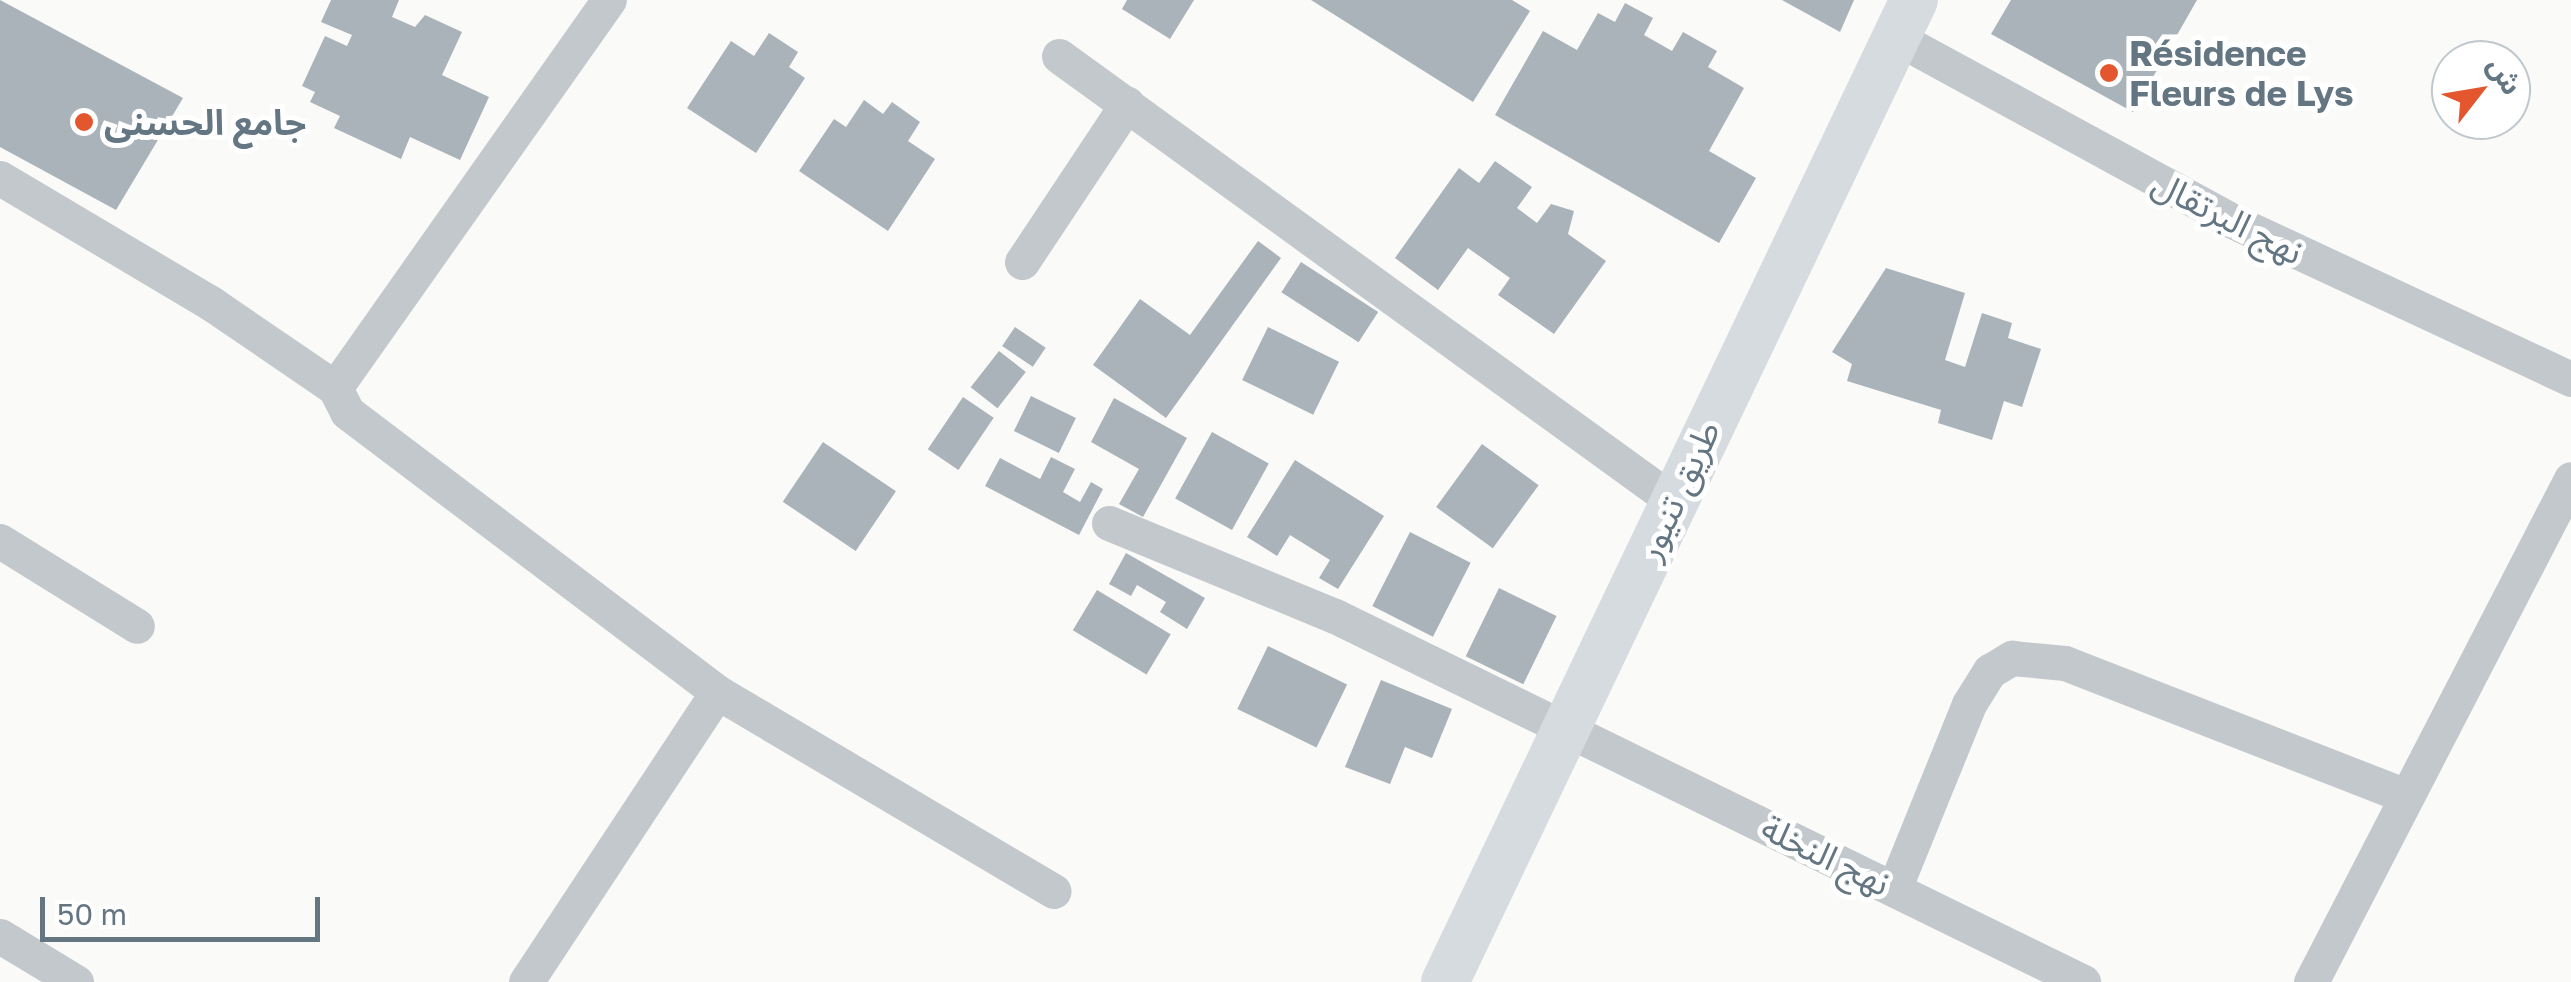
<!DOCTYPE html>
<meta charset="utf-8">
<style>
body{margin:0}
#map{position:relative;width:2571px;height:982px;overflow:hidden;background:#fafaf8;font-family:"Golos Text","Noto Sans Arabic",sans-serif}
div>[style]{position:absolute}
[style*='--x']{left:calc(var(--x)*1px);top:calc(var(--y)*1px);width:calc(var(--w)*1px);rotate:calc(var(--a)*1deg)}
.building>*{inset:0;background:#aab3b9;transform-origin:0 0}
.minor>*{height:35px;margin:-17.5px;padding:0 17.5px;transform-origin:17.5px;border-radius:17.5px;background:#c3c8cc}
.secondary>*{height:48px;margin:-24px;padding:0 24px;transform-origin:24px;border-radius:24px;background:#d6dbdf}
.dots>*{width:28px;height:28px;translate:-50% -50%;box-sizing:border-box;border:5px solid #fff;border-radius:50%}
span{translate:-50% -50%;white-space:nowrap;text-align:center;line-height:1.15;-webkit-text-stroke:10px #fff;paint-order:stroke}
.poi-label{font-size:35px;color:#657683;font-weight:700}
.left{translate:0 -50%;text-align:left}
.street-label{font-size:35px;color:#657683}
.north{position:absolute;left:2431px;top:40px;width:100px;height:100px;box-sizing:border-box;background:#fff;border:2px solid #c1c8cd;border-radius:50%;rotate:59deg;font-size:28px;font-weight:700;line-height:40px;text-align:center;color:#657683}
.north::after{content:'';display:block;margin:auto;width:35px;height:45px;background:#e4572e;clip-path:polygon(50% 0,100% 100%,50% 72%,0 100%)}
.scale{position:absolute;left:40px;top:897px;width:280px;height:45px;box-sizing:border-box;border:5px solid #657683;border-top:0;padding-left:12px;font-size:30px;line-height:35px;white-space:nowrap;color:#657683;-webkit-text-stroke:8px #fff;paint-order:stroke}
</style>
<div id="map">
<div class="building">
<i style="clip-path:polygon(0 0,183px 98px,116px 210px,0 147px)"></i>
<i style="clip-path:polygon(331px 0,399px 0,392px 17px,415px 27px,425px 15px,462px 32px,442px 75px,489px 97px,460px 160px,410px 137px,401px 159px,334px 128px,340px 116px,310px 102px,315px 92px,302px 86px,325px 36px,347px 46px,352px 35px,321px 22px)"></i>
<i style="clip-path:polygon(1127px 0,1194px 0,1170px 39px,1122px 9px)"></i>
<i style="clip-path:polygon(1311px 0,1512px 0,1530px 11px,1473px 102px)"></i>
<i style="clip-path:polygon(1782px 0,1854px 0,1840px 32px)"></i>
<i style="clip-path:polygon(2011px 0,2197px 0,2133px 112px,1991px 34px)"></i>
<i style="clip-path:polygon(1625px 3px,1653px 18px,1644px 35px,1672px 51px,1683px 32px,1717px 51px,1708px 67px,1744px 88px,1709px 151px,1756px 178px,1719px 243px,1495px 115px,1543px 31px,1577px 50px,1598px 13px,1615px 22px)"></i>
<i style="clip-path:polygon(769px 33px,798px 52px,789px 67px,805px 78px,756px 153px,687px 108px,731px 41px,754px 56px)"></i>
<i style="clip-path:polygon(864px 100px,883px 114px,892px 102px,920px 122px,908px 141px,935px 159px,888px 231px,799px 171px,834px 119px,846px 127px)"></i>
<i style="clip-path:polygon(1495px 161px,1532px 187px,1517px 208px,1537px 223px,1551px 204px,1574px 211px,1568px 234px,1606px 261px,1554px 334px,1498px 295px,1510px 278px,1468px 248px,1438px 290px,1395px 258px,1459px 168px,1479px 183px)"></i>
<i style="clip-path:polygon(1258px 241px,1281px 258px,1166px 418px,1093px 365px,1140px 299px,1190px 335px)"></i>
<i style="left:1301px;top:262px;width:92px;height:36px;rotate:33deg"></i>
<i style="clip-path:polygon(1886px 268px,1965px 293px,1945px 360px,1965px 367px,1982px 313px,2012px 323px,2008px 338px,2041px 349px,2022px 407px,2004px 401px,1992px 440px,1938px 423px,1941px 410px,1847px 381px,1852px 364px,1832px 352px)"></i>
<i style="left:1015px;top:327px;width:37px;height:23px;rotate:34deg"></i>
<i style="left:1268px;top:327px;width:79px;height:59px;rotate:26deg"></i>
<i style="left:999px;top:351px;width:34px;height:46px;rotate:38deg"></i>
<i style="left:1031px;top:396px;width:50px;height:39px;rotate:26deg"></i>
<i style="left:963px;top:397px;width:37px;height:63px;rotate:34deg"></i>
<i style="clip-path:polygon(1114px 398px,1187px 438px,1143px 517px,1119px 504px,1139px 469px,1091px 442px)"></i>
<i style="left:1212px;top:432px;width:65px;height:76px;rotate:29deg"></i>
<i style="left:823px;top:442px;width:88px;height:72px;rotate:34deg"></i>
<i style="left:1482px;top:444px;width:70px;height:78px;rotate:36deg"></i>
<i style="clip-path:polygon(1051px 457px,1075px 469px,1063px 492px,1080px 502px,1091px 482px,1103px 489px,1079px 535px,985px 486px,1000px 458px,1040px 479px)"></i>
<i style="clip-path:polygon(1295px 460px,1384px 516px,1338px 589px,1319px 578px,1330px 560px,1290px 535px,1277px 556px,1247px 537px)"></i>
<i style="left:1410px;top:532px;width:68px;height:83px;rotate:27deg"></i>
<i style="clip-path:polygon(1126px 553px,1205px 598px,1187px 629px,1160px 612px,1166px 602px,1137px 585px,1131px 596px,1109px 584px)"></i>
<i style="left:1499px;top:588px;width:64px;height:76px;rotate:26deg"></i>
<i style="left:1097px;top:590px;width:86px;height:47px;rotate:31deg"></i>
<i style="left:1268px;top:646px;width:88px;height:70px;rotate:26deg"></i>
<i style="clip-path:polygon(1381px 680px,1452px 709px,1432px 758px,1405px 747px,1390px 784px,1345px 767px)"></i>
</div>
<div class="minor">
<i style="--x:1895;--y:37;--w:382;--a:28.6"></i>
<i style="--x:2230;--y:220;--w:376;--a:25"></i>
<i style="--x:1059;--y:56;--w:757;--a:35.92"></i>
<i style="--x:0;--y:178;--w:247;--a:30.7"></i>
<i style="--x:212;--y:304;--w:149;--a:34.3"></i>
<i style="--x:335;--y:388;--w:27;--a:63"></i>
<i style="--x:347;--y:412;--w:464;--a:37.1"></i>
<i style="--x:717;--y:692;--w:391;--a:30.6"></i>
<i style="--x:1022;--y:262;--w:190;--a:-56.4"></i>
<i style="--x:335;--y:388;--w:475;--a:-54.8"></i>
<i style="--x:1109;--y:523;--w:244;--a:22.4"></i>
<i style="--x:1335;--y:616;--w:833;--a:26.07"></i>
<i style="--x:0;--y:541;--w:161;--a:31.8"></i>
<i style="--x:1894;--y:889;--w:200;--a:-67.9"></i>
<i style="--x:1969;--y:704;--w:39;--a:-58"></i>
<i style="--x:1990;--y:671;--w:26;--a:-31"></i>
<i style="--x:2012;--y:658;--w:53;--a:5.4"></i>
<i style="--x:2065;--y:663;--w:366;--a:21.3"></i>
<i style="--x:0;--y:936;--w:89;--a:31.2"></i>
<i style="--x:526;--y:982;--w:347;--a:-56.6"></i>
<i style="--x:2311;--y:982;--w:566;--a:-62.67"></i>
</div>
<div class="secondary">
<i style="--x:1445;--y:982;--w:1088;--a:-64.47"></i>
</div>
<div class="dots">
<i style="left:2109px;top:73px;background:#e4572e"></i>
<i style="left:84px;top:122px;background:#e4572e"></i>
</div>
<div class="poi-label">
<span class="left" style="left:2129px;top:73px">Résidence<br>Fleurs de Lys</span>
<span class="left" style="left:104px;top:122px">جامع الحسنى</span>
</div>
<div class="street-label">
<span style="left:2228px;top:217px;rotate:27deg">نهج البرتقال</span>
<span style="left:1678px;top:490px;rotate:-65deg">طريق تنيور</span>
<span style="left:1826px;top:855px;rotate:26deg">نهج النخلة</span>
</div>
<div class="north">ش</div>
<div class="scale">50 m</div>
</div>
